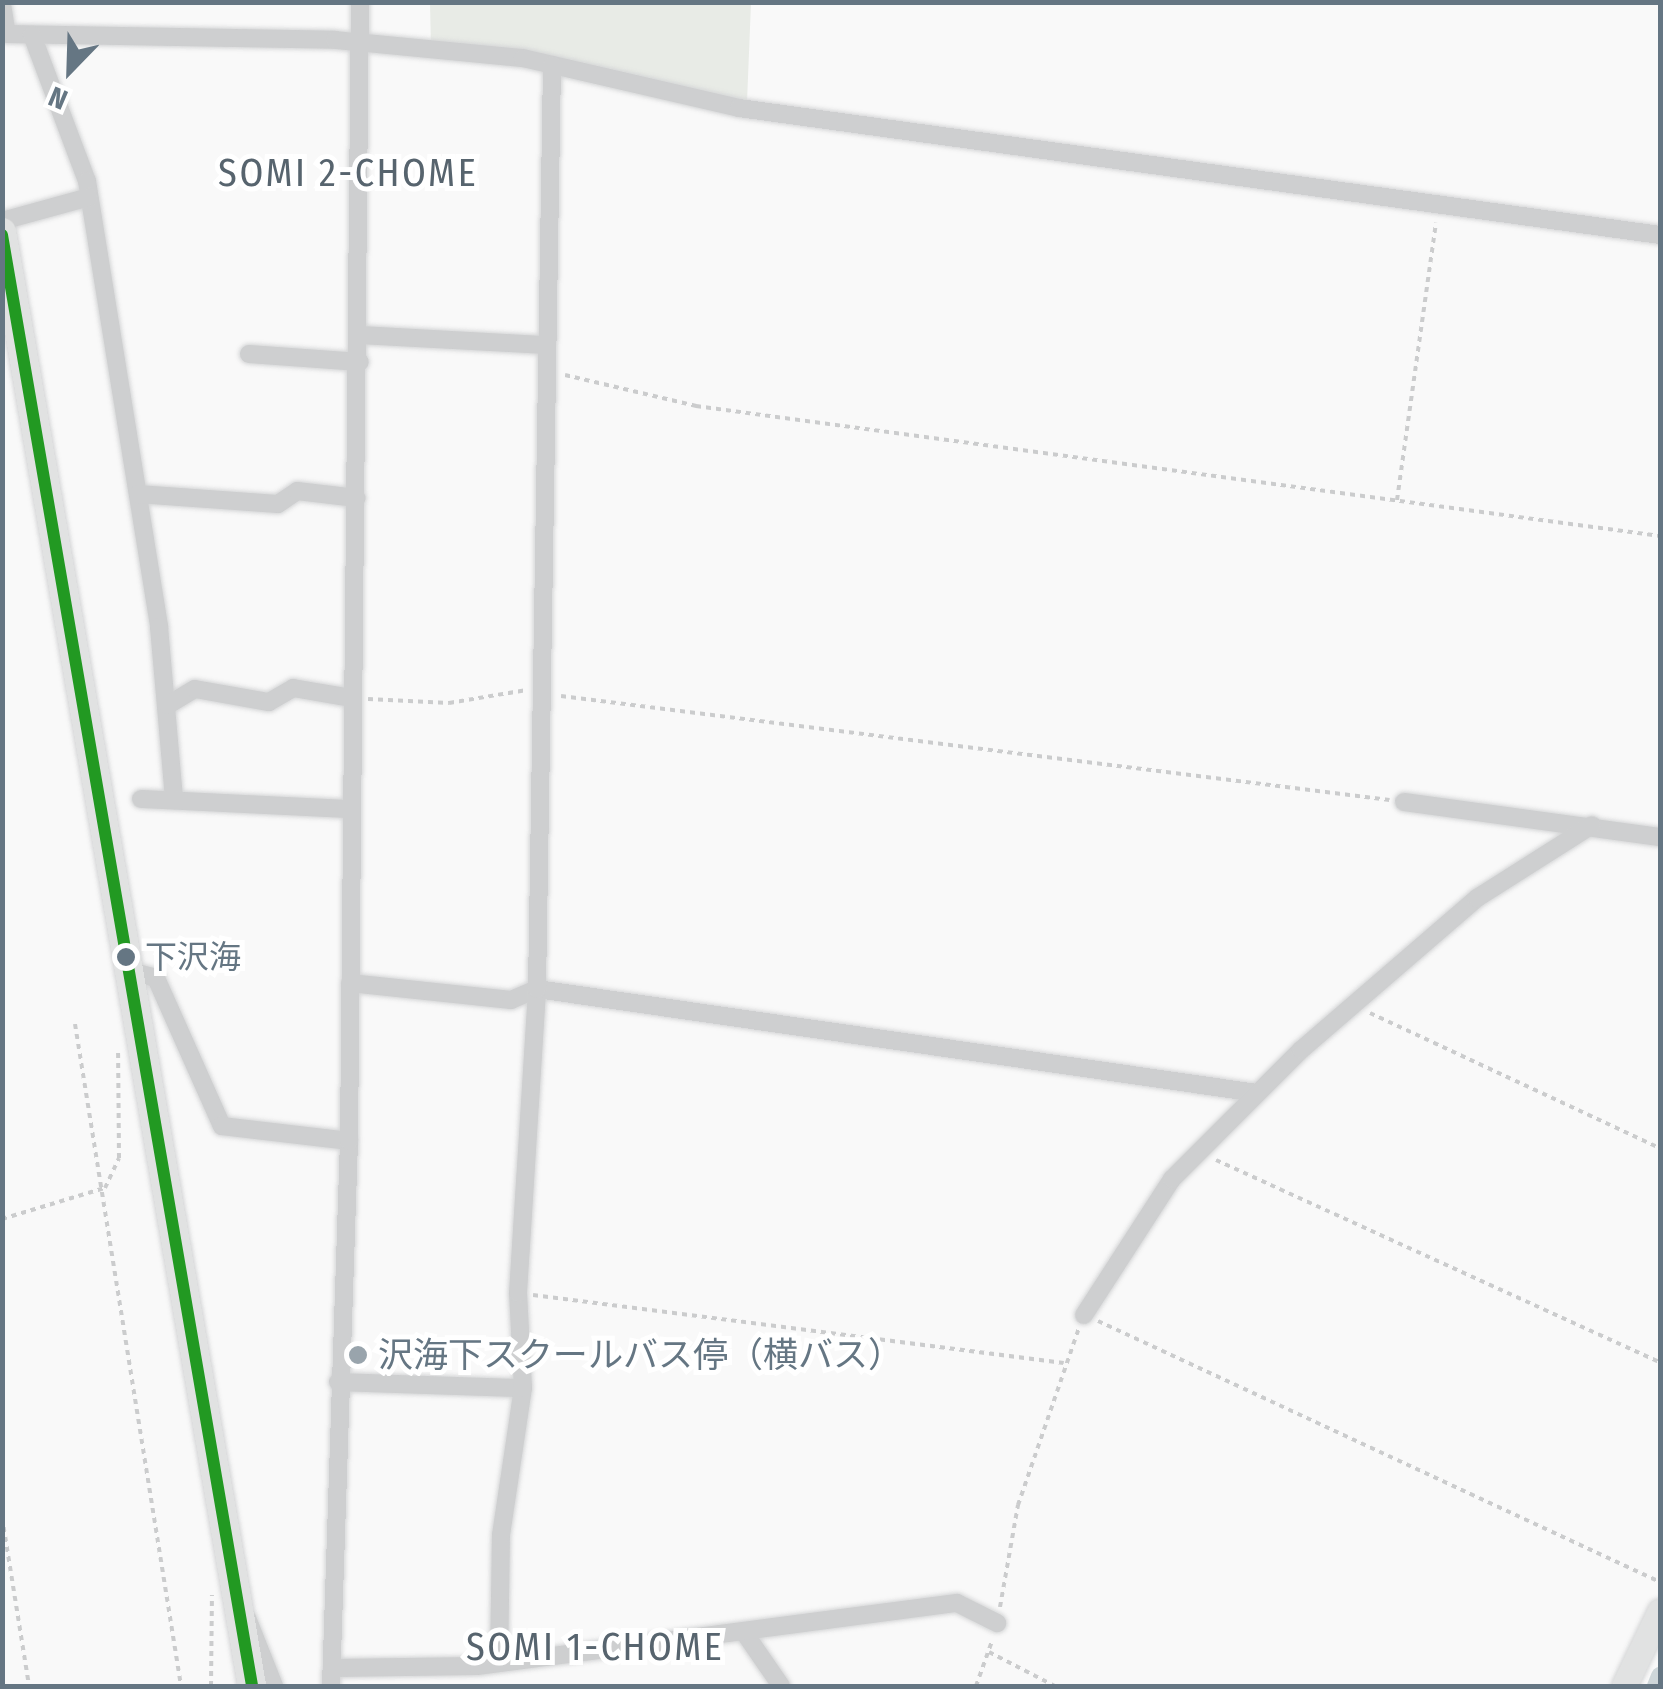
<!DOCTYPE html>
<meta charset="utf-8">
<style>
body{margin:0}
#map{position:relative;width:1663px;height:1689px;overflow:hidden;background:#f9f9f9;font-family:"Fira Sans Condensed","Noto Sans JP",sans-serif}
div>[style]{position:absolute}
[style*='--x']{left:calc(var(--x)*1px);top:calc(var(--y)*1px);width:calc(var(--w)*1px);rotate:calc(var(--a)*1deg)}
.green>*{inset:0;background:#e8ebe6}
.canal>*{height:18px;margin:-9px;padding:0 9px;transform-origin:9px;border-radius:9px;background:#ced6d9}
.path>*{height:4px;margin-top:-2px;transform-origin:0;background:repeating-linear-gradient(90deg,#cbcccd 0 5px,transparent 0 10px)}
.roads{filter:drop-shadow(0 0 2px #d5d6d7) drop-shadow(0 0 2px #d5d6d7)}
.street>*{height:18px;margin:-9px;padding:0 9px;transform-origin:9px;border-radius:9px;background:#cecfd0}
.secondary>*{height:25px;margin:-12.5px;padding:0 12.5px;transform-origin:12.5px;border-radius:12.5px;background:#e1e2e2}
.primary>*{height:28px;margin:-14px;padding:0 14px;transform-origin:14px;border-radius:14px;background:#e1e2e2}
.bus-1>*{height:12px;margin:-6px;padding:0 6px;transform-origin:6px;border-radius:6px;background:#292}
.dots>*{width:28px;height:28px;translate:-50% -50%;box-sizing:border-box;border:5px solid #fff;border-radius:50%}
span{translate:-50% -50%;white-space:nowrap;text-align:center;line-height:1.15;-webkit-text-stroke:10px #fff;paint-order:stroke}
.bus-label{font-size:32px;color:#657683}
.left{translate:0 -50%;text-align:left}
.poi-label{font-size:35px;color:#657683}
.neighbourhood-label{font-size:38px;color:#57646e;letter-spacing:2.5px}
.frame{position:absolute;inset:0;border:5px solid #657683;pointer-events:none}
.north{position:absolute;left:20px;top:20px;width:100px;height:100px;-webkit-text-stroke:8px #fff;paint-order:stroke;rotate:203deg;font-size:28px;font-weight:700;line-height:40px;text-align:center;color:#657683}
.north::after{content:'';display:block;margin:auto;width:35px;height:45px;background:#657683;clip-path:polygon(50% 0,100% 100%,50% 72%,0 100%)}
</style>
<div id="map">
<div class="green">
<i style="clip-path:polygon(430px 3px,751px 3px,747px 102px,431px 48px)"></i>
</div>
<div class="canal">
<i style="--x:1656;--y:1686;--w:11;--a:-68"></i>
</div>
<div class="path">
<i style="--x:565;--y:375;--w:135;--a:13.3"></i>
<i style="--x:696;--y:406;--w:973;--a:7.68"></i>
<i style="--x:1397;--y:500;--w:280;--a:-82"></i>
<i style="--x:561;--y:696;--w:835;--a:7.16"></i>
<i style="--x:368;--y:699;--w:81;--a:2.8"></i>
<i style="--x:449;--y:703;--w:79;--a:-9.5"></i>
<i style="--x:1370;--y:1013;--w:320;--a:25"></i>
<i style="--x:75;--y:1024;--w:670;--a:80.9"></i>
<i style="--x:1216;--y:1160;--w:488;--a:24.5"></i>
<i style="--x:2;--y:1219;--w:108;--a:-16.8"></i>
<i style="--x:105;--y:1188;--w:33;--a:-65"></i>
<i style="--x:119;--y:1158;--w:110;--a:-90.5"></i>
<i style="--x:533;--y:1295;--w:535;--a:7.3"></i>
<i style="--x:1098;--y:1321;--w:620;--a:24.91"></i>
<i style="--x:2;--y:1517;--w:171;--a:80.9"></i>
<i style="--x:1000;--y:1607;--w:104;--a:-80"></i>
<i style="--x:1018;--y:1505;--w:187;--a:-71"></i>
<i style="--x:989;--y:1652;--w:74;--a:27.3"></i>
<i style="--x:211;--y:1686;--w:91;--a:-89.4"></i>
<i style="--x:976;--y:1686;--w:48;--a:-70.4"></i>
</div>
<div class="roads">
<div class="street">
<i style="--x:2;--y:4;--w:30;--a:81"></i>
<i style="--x:7;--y:34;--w:328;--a:1"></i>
<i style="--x:335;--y:40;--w:189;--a:5.5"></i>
<i style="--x:523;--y:58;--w:222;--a:13"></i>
<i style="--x:739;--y:108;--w:930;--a:7.85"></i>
<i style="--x:32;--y:35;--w:156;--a:69.4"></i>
<i style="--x:87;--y:181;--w:452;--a:80.8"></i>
<i style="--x:159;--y:627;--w:174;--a:85"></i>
<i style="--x:2;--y:221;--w:90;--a:-15.4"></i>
<i style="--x:360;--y:335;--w:187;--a:3.1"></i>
<i style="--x:249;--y:354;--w:111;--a:4.1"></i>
<i style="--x:138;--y:494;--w:140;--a:4.1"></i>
<i style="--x:278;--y:504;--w:23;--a:-34"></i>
<i style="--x:297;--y:491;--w:60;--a:6.7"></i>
<i style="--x:168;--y:705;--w:31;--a:-31"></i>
<i style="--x:195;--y:689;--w:75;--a:10"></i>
<i style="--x:269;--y:702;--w:28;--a:-30"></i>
<i style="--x:293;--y:688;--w:60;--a:9.6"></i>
<i style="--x:141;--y:799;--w:208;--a:2.8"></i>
<i style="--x:1404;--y:802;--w:258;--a:7.8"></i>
<i style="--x:130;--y:971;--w:27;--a:15"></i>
<i style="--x:156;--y:978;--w:162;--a:66"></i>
<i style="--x:222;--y:1126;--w:128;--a:6.7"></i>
<i style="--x:350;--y:983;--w:162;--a:6"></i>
<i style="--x:511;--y:1000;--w:28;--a:-23"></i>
<i style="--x:537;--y:989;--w:727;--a:8.22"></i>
<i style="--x:1084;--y:1315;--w:162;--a:-57.1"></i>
<i style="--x:1172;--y:1179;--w:182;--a:-45"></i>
<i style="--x:1301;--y:1050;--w:233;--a:-40.8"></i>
<i style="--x:1477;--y:898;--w:136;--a:-32.4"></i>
<i style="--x:338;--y:1382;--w:185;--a:1.9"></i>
<i style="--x:247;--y:1618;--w:73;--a:68.3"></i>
<i style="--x:746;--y:1635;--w:62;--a:55.5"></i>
<i style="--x:499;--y:1662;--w:127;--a:-89.1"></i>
<i style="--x:501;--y:1535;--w:149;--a:-81.5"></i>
<i style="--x:523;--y:1388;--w:95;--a:-93"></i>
<i style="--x:518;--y:1293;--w:305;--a:-86.4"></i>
<i style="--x:537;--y:989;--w:924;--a:-89.07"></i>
<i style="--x:333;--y:1668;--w:144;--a:-0.8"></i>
<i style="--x:477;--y:1666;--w:484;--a:-7.5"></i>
<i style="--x:957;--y:1603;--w:45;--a:26.6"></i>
<i style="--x:331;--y:1686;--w:545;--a:-88.11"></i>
<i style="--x:349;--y:1141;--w:1139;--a:-89.45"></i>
</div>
<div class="secondary">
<i style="--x:1624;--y:1686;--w:83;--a:-64.4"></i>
</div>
<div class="primary">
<i style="--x:2;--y:232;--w:1475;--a:80.24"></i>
</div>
</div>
<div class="bus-1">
<i style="--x:2;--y:235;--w:1472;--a:80.22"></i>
</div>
<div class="dots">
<i style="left:126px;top:957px;background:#657683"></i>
<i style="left:358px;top:1355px;background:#99a4ac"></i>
</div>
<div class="bus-label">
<span class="left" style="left:145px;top:957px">下沢海</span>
</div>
<div class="poi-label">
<span class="left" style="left:378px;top:1355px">沢海下スクールバス停（横バス）</span>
</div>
<div class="neighbourhood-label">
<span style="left:348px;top:174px">SOMI 2-CHOME</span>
<span style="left:595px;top:1648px">SOMI 1-CHOME</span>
</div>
<div class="frame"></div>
<div class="north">N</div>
</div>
